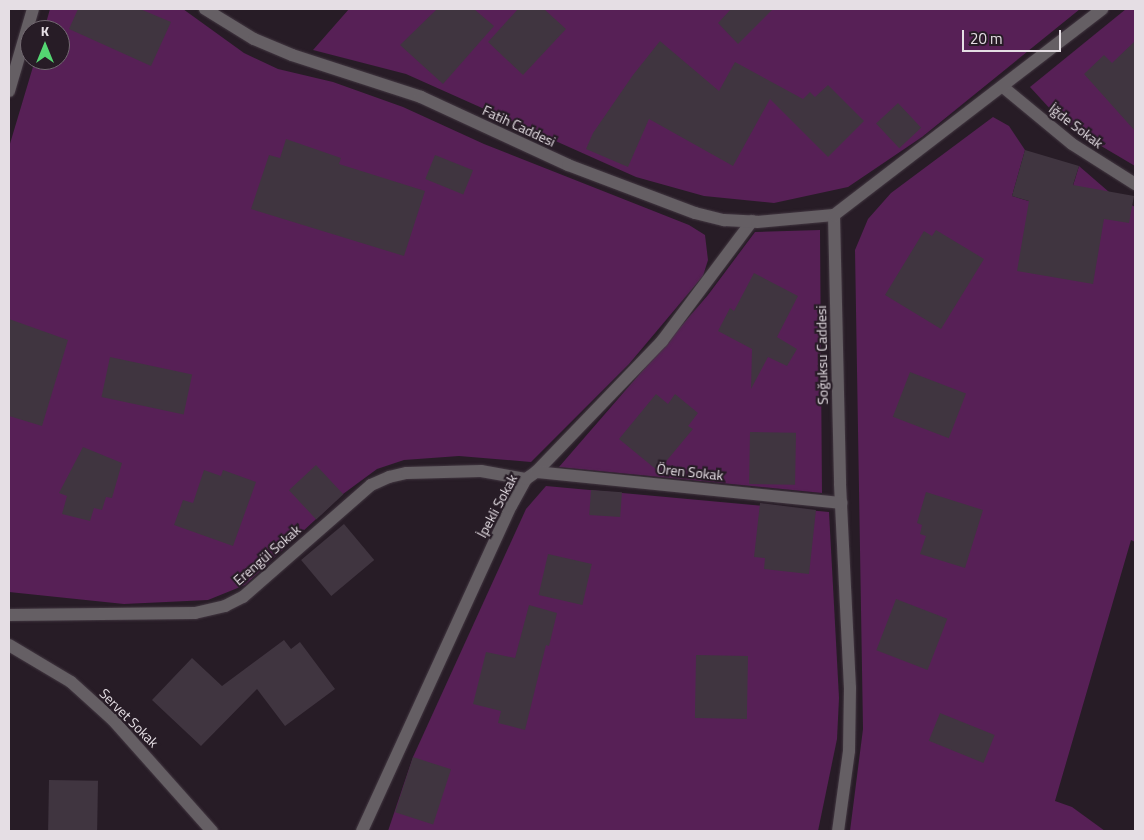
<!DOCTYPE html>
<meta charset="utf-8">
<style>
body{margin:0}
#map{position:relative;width:1144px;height:840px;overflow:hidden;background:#271c26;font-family:"Titillium Web",sans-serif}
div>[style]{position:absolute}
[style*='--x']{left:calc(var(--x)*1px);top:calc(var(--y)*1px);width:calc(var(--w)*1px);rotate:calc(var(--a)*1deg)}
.green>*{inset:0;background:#572056}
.building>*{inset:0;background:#403540;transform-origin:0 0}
.roads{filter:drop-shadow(0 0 1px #423741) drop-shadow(0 0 1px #423741)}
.service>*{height:12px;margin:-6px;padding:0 6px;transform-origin:6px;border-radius:6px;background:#655f64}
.minor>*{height:12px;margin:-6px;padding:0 6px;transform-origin:6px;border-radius:6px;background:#655f64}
span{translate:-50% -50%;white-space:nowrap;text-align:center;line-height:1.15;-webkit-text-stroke:4.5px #271c26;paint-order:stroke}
.street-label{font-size:14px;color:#e5dee4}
.frame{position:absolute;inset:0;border:10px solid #e5dee4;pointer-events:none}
.north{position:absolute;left:20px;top:20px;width:50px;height:50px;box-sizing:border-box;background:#271c26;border:1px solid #736a72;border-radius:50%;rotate:0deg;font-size:14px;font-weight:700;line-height:20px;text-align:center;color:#e5dee4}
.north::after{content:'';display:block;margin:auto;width:18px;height:22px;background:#54d672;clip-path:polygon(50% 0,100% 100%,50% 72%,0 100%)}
.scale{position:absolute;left:962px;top:30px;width:99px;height:22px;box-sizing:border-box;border:2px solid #e5dee4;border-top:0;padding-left:6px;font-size:15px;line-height:18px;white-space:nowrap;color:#e5dee4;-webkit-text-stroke:4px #271c26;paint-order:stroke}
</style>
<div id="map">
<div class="green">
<i style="clip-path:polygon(50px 9px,183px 9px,244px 53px,278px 69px,333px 82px,403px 107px,484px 144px,689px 225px,705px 235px,708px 260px,703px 276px,629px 364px,531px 462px,459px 456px,404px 460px,377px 469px,343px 494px,245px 585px,208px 600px,124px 604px,9px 592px,9px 147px,35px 60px,60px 60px,60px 30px,44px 30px)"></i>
<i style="clip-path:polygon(349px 9px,1080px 9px,922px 137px,848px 187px,774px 203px,704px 196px,636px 177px,406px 74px,313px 50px)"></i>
<i style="clip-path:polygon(1126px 9px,1135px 9px,1135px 166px,1064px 124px,1030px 87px)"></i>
<i style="clip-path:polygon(993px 117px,1009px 126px,1025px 150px,1012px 196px,1065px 212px,1079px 166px,1109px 192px,1135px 207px,1135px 542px,1131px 540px,1055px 801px,1072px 807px,1105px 831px,850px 831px,863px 729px,855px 250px,868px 219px,891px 193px)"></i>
<i style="clip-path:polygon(820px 230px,822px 493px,559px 467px,708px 295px,755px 232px)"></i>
<i style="clip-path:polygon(546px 486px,829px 512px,839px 698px,837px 739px,818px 831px,388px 831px,413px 757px,526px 509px)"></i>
</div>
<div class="building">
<i style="clip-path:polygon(78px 9px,140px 9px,171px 22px,151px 66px,69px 29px)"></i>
<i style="clip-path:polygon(437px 9px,474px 9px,494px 26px,443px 84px,400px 45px)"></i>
<i style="clip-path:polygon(518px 9px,544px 9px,566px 29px,523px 75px,488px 42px)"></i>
<i style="clip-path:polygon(731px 9px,773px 9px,738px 44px,718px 23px)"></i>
<i style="clip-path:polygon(660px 41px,719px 91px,735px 62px,803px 99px,810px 92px,815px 97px,828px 85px,864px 121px,828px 157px,770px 99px,733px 166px,649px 119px,628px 167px,586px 149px,593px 133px,633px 75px)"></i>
<i style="clip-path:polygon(1135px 41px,1135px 131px,1084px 74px,1104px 55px,1112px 63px)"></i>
<i style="left:898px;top:103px;width:34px;height:30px;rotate:47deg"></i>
<i style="clip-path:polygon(286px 139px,341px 158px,339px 164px,425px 191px,404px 256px,251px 209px,269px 155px,280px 158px)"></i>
<i style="clip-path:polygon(1025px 150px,1079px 166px,1073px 185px,1134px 196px,1129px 223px,1104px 219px,1093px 284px,1017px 271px,1029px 201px,1012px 196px)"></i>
<i style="left:435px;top:155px;width:41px;height:26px;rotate:22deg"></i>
<i style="clip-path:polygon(936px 230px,984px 259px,941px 329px,885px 295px,924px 231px,932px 236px)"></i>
<i style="clip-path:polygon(754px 273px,798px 296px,777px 337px,797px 349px,787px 366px,768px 357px,751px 389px,752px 349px,718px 331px,730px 308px,734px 311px)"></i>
<i style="clip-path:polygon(9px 319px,68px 340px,42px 426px,9px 416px)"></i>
<i style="left:110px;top:357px;width:84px;height:41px;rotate:12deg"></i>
<i style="left:910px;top:372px;width:60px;height:48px;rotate:21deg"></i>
<i style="clip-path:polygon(656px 394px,668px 404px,675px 394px,698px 413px,688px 426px,693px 429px,658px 471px,619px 439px)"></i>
<i style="left:750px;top:432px;width:46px;height:52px;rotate:1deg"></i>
<i style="clip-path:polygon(83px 447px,122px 463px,112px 498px,106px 497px,102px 510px,94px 508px,90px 521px,62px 514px,67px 496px,59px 493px)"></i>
<i style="left:316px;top:465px;width:40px;height:37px;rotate:47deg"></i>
<i style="clip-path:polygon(204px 470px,221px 476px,223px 470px,256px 482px,233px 546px,174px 525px,183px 500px,193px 503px)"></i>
<i style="left:591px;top:490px;width:31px;height:25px;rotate:4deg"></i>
<i style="clip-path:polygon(926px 492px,983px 510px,965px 568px,920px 554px,926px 536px,920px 534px,922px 525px,917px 523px)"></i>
<i style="clip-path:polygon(760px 503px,816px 510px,809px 574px,764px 569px,765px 558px,754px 557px)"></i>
<i style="left:344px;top:524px;width:47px;height:56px;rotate:50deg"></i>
<i style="left:548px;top:554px;width:45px;height:42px;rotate:13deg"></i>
<i style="left:896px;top:599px;width:55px;height:55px;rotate:21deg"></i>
<i style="clip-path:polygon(529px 605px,557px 613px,549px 646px,546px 645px,525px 730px,498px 723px,501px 711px,473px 704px,486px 652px,515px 658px)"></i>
<i style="clip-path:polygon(284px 640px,291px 649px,300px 642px,335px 689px,285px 726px,257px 689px,201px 746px,152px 700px,192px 658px,222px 686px)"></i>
<i style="left:696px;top:655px;width:52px;height:63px;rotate:1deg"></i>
<i style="left:940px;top:713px;width:59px;height:30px;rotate:22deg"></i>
<i style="left:413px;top:757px;width:40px;height:58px;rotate:18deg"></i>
<i style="left:49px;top:780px;width:49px;height:51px;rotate:1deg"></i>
</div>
<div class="roads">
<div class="service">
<i style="--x:536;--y:472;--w:182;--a:-46.1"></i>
<i style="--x:662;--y:341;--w:150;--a:-53.1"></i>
</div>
<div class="minor">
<i style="--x:205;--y:9;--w:57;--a:31.5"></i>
<i style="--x:254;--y:39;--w:41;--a:22.8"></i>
<i style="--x:292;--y:55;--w:136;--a:18"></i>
<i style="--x:421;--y:97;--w:162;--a:24.8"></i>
<i style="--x:568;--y:165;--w:136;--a:20.7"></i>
<i style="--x:695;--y:213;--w:30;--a:14"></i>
<i style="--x:724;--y:220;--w:33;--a:3"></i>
<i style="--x:757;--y:222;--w:77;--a:-5.2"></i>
<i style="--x:1003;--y:87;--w:89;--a:39.6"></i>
<i style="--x:1072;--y:144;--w:75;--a:32.4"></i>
<i style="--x:9;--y:91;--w:85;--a:-73.7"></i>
<i style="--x:834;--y:215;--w:269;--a:88.7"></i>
<i style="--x:840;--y:484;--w:204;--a:87.2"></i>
<i style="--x:850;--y:688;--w:63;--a:90.9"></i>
<i style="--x:849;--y:751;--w:81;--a:97.8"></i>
<i style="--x:834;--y:215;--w:338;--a:-37.5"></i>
<i style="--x:9;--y:615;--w:186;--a:-0.6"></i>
<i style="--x:195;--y:613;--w:31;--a:-13"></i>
<i style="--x:225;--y:606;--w:20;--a:-27"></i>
<i style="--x:243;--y:597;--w:170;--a:-41.2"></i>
<i style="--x:371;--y:485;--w:20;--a:-24"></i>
<i style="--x:389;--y:477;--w:18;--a:-13"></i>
<i style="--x:407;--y:473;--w:74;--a:-1.5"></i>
<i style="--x:481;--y:471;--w:46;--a:10.1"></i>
<i style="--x:9;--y:645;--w:72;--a:30.8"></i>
<i style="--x:71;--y:682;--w:57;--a:42.1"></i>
<i style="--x:113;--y:720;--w:149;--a:48.3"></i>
<i style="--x:362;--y:831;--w:358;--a:-65.4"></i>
<i style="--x:511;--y:506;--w:31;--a:-61"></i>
<i style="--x:526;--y:479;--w:12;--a:-35"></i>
<i style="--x:536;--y:472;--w:307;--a:5.8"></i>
</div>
</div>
<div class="street-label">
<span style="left:519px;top:126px;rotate:25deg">Fatih Caddesi</span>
<span style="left:1076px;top:126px;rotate:37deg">İğde Sokak</span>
<span style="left:822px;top:355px;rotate:-91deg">Soğuksu Caddesi</span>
<span style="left:690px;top:472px;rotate:6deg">Ören Sokak</span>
<span style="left:497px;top:506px;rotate:-62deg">İpekli Sokak</span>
<span style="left:267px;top:555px;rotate:-41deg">Erengül Sokak</span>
<span style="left:129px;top:718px;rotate:45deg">Servet Sokak</span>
</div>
<div class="frame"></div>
<div class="north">K</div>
<div class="scale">20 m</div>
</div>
